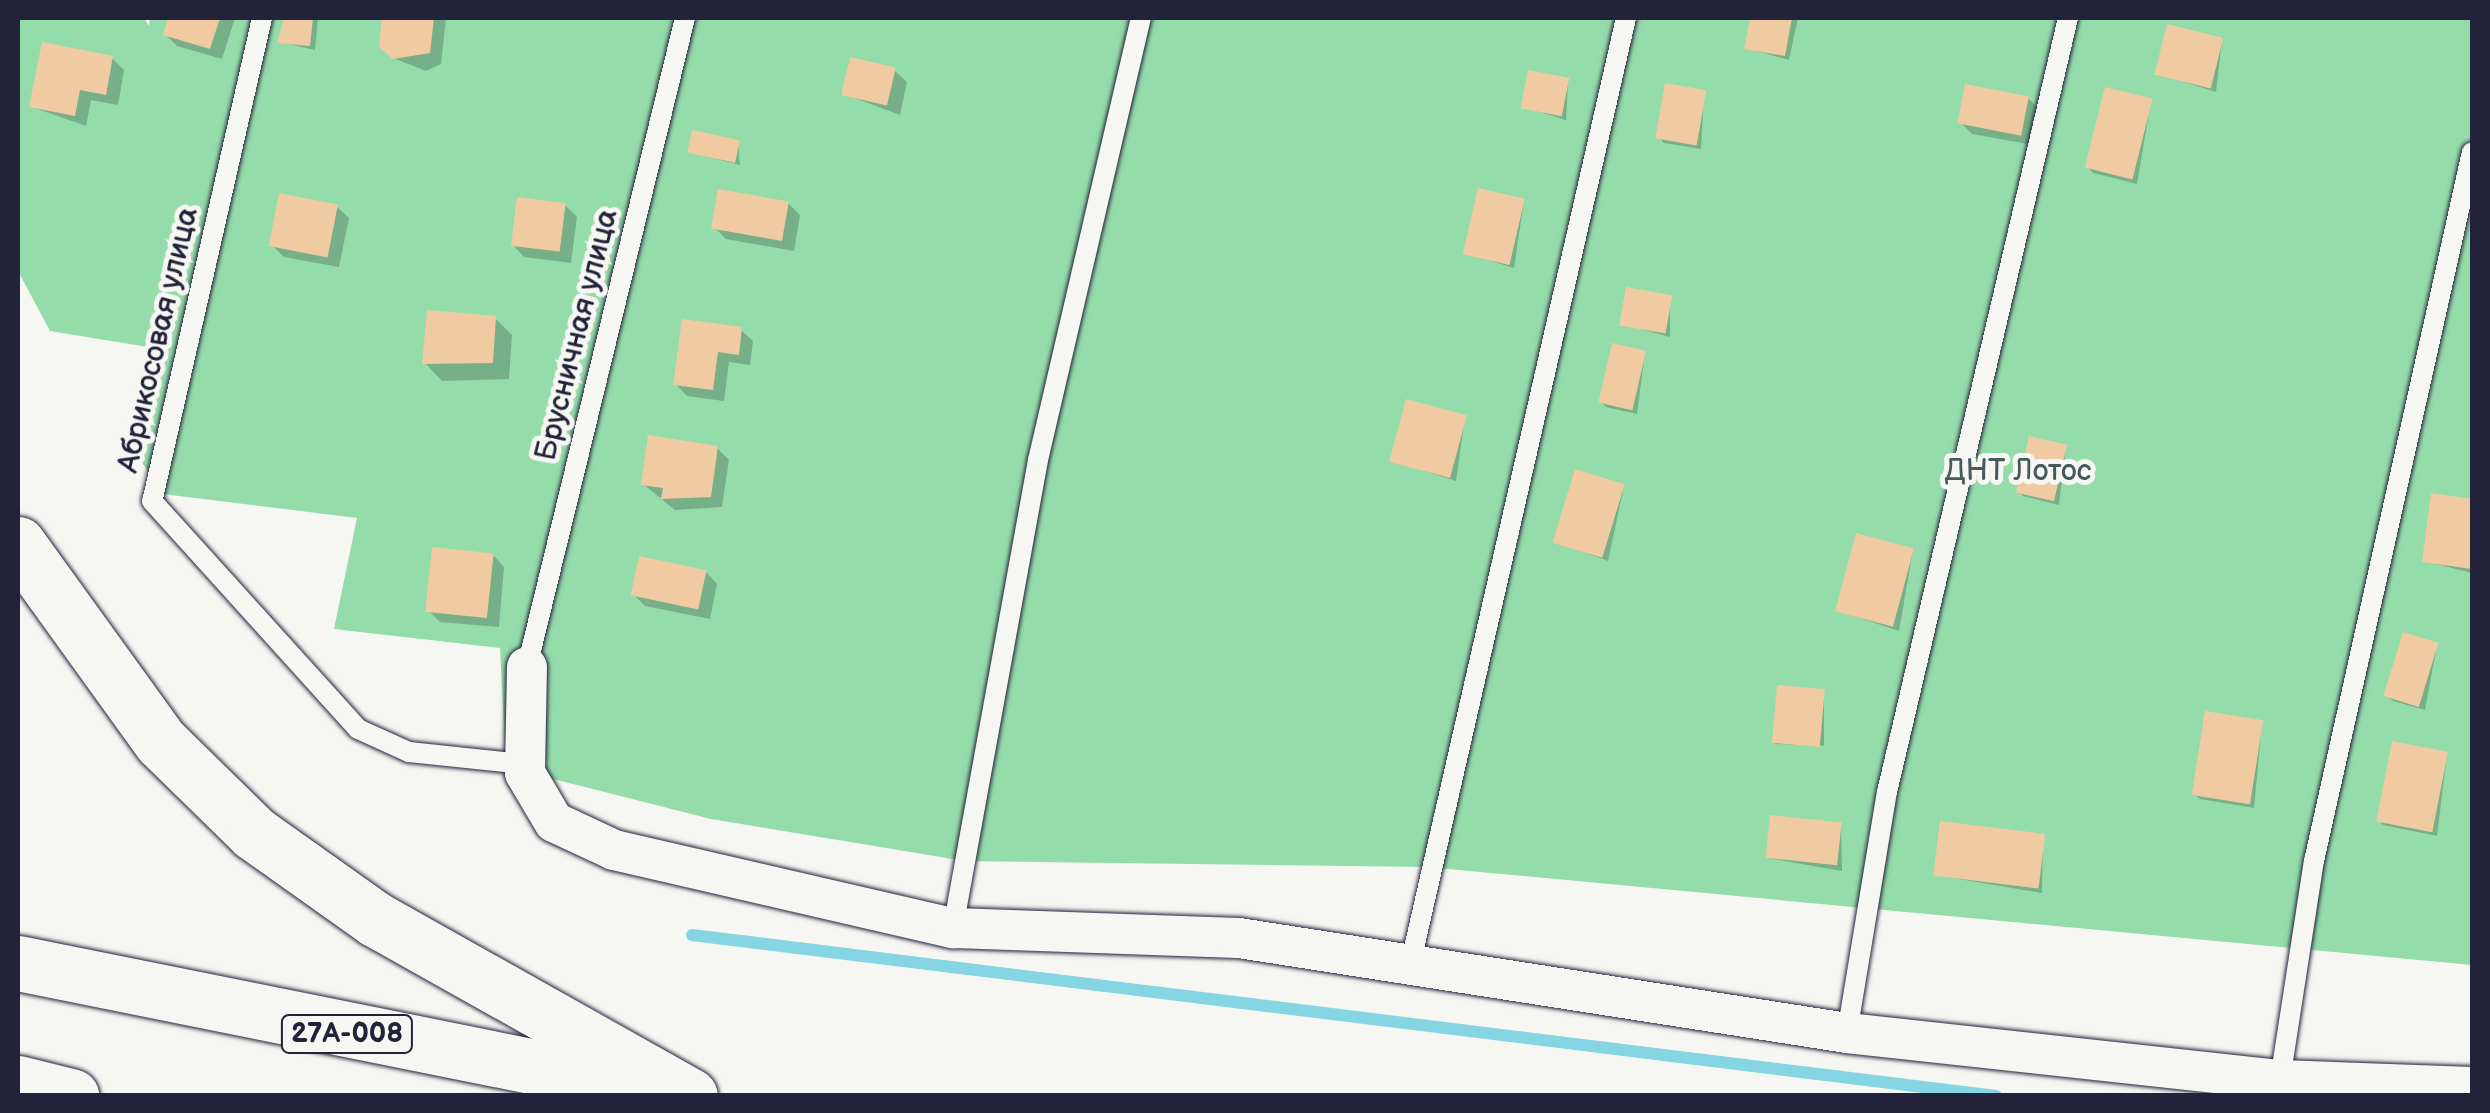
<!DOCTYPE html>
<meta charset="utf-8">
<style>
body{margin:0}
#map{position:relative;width:2490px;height:1113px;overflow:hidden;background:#f6f6f2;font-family:"Balsamiq Sans",sans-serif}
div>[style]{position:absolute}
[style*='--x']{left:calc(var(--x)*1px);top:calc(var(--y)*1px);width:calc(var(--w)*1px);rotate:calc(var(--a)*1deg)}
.green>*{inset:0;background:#95dcab}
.shadow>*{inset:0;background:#0003}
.stream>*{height:12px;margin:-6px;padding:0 6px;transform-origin:6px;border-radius:6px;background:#86d5e2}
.building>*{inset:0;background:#f0cba1;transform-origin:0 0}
.roads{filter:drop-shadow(0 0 2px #22223b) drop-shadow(0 0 2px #22223b)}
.lane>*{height:20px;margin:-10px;padding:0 10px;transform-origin:10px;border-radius:10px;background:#f6f6f2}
.street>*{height:40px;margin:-20px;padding:0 20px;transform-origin:20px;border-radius:20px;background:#f6f6f2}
.highway>*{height:55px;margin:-27.5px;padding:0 27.5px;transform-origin:27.5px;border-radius:27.5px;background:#f6f6f2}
span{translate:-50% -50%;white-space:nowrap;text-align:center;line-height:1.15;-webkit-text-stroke:10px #f6f6f2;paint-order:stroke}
.shield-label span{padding:2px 8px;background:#f6f6f2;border:2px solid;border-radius:8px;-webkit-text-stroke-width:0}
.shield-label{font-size:28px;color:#22223b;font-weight:700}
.street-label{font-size:30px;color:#22223b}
.park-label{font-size:30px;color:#445a5d}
.frame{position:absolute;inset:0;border:20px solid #22223b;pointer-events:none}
</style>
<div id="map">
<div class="green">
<i style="clip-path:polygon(18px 18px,144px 18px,149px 26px,150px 18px,2472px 18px,2472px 965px,1427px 867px,965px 861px,711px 819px,506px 767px,500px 648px,334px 629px,357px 518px,163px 494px,133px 449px,154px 348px,50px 331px,18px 271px)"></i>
</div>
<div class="shadow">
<i style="clip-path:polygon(171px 18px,235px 18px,222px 59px,177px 46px,166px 35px)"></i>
<i style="clip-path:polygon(286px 18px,318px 18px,315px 50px,280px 42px)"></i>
<i style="clip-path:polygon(372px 18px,446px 18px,441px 64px,426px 71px,393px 58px,385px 21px)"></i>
<i style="clip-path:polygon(1752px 18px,1798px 18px,1789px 60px,1746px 48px)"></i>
<i style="clip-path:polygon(2222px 40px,2216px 92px,2158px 74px)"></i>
<i style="clip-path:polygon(112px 58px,124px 70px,118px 105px,91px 100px,86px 126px,32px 107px)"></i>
<i style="clip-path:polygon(895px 71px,907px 82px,900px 115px,844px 94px)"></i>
<i style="clip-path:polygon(1568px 81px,1566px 120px,1523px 107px)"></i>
<i style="clip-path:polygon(1704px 92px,1701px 149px,1664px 143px,1659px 137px)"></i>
<i style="clip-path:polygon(2028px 98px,2040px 110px,2033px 145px,1972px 134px,1960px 122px)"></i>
<i style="clip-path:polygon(2151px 101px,2137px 184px,2093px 173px,2088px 167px)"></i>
<i style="clip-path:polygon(738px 142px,740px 165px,690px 152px)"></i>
<i style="clip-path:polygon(1524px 201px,1514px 268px,1465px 253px)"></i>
<i style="clip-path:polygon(788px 203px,800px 215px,794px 251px,726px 239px,714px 227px)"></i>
<i style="clip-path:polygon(565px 205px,577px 217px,571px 263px,524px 257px,513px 245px)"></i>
<i style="clip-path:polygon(337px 207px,349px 218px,339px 267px,284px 257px,272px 245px)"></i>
<i style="clip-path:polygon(1670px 297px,1670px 337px,1622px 324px)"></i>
<i style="clip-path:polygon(495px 318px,512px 335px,509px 379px,442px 381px,425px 363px)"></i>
<i style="clip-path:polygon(741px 330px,753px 341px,750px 365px,729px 362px,724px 401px,687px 396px,676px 384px)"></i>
<i style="clip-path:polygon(1645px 353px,1637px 414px,1606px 407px,1601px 402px)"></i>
<i style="clip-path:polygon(1465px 417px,1456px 481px,1392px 461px)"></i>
<i style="clip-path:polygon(2066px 447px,2059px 505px,2023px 496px,2018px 491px)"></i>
<i style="clip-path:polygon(717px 448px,729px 460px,722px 507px,675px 510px,643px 484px)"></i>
<i style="clip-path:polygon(1624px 486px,1608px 561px,1556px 542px)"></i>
<i style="clip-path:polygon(2434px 496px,2472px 502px,2472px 573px,2424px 561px)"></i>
<i style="clip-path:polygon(1913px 550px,1899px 631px,1839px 611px)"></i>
<i style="clip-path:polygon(493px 555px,504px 567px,499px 627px,440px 622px,429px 611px)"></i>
<i style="clip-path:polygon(706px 572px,717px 584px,710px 619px,645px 606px,634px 595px)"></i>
<i style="clip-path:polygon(2437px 645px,2425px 710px,2393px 701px,2387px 696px)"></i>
<i style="clip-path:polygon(1824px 692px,1824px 746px,1776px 744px,1773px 742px)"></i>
<i style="clip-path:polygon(2262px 723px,2254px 808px,2200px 799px,2194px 794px)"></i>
<i style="clip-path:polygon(2447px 754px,2437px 836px,2383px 825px,2378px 820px)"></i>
<i style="clip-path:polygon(1841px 825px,1842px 871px,1768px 858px)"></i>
<i style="clip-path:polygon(2043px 836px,2042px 893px,1936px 875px)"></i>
</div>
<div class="stream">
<i style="--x:692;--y:935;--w:1314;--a:7.04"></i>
</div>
<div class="building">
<i style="clip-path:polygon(168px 18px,220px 18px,210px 49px,163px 35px)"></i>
<i style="clip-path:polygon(284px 18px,313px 18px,310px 46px,277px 43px)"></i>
<i style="clip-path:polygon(382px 18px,434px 18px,430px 53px,393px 59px,379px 47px)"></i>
<i style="clip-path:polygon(1750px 18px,1792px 18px,1785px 56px,1744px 49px)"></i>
<i style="left:2167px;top:24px;width:58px;height:52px;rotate:14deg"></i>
<i style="clip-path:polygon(42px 42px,113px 56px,106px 95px,80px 90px,75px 116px,29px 107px)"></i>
<i style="left:850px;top:57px;width:47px;height:39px;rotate:13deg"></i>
<i style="left:1528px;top:70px;width:42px;height:39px;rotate:11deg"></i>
<i style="left:1665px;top:83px;width:42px;height:56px;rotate:10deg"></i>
<i style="left:1965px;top:84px;width:65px;height:40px;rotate:11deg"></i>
<i style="left:2105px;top:87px;width:49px;height:83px;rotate:14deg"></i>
<i style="left:692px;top:130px;width:49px;height:23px;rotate:12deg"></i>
<i style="left:1478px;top:188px;width:48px;height:68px;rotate:13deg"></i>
<i style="left:718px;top:189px;width:72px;height:40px;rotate:10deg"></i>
<i style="left:279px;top:193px;width:60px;height:54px;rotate:11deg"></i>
<i style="left:517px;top:197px;width:49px;height:49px;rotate:7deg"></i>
<i style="left:1626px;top:287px;width:47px;height:39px;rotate:10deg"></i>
<i style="clip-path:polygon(427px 310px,496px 316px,493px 363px,422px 364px)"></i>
<i style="clip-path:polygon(682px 319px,742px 327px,739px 355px,718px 352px,713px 390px,673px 385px)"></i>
<i style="left:1612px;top:343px;width:35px;height:61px;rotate:13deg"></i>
<i style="left:1406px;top:399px;width:63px;height:65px;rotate:15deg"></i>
<i style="clip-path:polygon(648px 435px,718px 446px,711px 497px,661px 499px,663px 488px,641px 485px)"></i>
<i style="left:2029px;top:436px;width:39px;height:58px;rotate:13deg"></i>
<i style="left:1575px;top:469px;width:52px;height:77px;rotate:17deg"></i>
<i style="clip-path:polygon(2431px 493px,2472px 499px,2472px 569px,2422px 562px)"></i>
<i style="left:1856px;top:533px;width:60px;height:81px;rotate:15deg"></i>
<i style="left:432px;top:547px;width:62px;height:65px;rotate:6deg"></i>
<i style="left:639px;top:556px;width:69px;height:40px;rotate:12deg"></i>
<i style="left:2403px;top:632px;width:37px;height:67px;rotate:17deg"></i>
<i style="left:1777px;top:685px;width:48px;height:58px;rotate:5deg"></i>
<i style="left:2205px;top:711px;width:59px;height:85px;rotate:9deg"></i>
<i style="left:2392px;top:741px;width:57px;height:82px;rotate:11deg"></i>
<i style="left:1770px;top:815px;width:72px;height:43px;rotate:6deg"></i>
<i style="left:1940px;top:821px;width:106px;height:55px;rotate:7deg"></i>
</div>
<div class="roads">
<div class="lane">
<i style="--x:262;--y:18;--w:495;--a:102.8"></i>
<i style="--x:152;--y:501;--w:307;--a:47.9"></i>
<i style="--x:358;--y:729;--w:56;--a:24.3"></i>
<i style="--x:409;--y:752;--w:116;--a:6"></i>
<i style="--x:527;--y:667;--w:668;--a:-76.32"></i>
<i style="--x:953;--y:928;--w:476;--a:-79.7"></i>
<i style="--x:1038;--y:460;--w:454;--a:-76.9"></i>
<i style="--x:1409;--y:970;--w:976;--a:-77.16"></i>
<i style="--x:1847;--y:1033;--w:244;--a:-80.6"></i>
<i style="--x:1887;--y:792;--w:795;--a:-76.84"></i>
<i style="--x:2280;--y:1080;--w:222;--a:-81.2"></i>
<i style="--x:2314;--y:861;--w:726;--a:-77.44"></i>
</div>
<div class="street">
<i style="--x:527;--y:667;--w:106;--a:91.1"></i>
<i style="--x:525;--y:773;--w:57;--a:59.4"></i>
<i style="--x:554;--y:822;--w:66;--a:25"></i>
<i style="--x:614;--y:850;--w:348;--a:13"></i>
<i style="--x:953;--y:928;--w:286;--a:2"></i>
<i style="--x:1239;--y:938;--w:615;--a:8.88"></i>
<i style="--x:1847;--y:1033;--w:436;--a:6.2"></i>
<i style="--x:2280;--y:1080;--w:192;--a:2.1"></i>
</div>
<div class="highway">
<i style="--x:18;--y:544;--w:244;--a:54.2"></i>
<i style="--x:161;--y:742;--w:130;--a:44.4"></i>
<i style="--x:254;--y:833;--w:148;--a:35.4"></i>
<i style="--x:375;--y:919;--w:361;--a:29.3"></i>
<i style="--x:18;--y:963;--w:650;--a:11.36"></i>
<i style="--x:18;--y:1083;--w:55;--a:13.8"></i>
</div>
</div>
<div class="shield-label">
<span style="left:347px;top:1034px">27А-008</span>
</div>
<div class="street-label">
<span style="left:577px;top:335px;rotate:-76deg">Брусничная улица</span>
<span style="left:158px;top:340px;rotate:-77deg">Абрикосовая улица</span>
</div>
<div class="park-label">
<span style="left:2018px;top:471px">ДНТ Лотос</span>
</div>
<div class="frame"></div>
</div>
